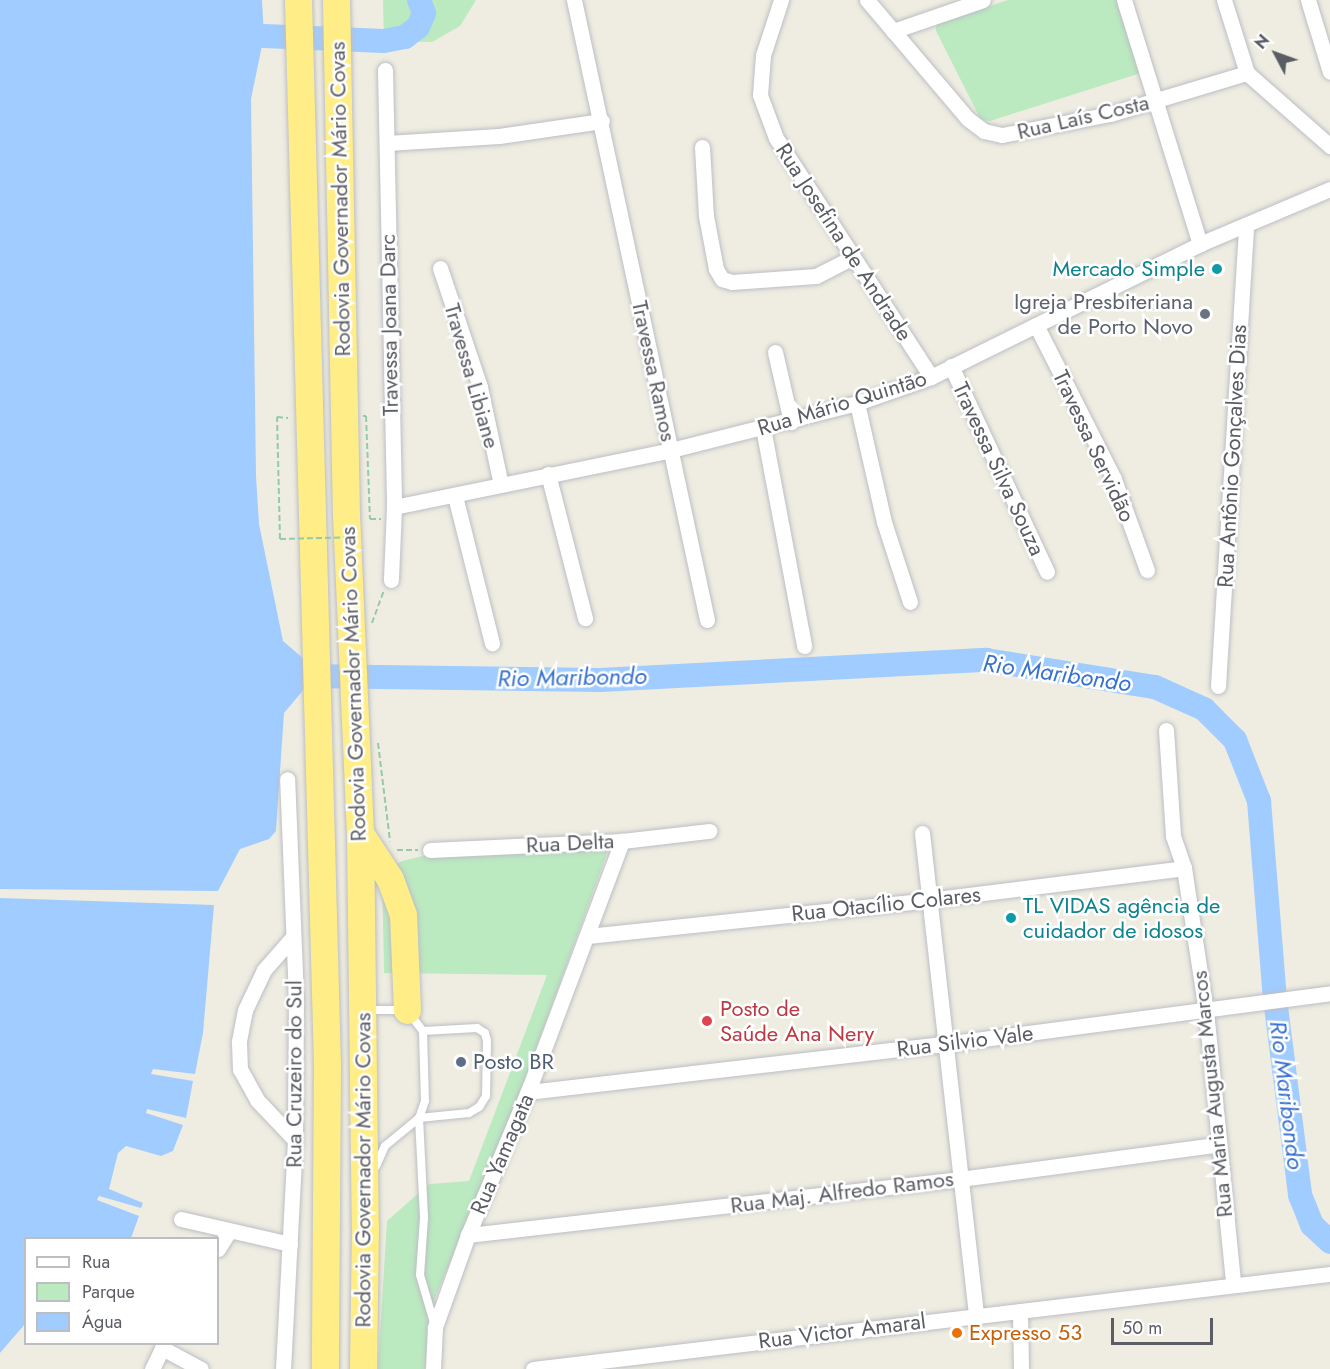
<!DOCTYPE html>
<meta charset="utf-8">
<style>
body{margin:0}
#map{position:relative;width:1330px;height:1369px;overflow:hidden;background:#efede1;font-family:Jost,sans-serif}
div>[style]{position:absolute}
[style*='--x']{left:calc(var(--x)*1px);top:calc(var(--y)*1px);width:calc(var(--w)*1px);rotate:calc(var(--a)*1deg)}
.green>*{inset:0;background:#bbe9c0}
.water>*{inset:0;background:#a1ccff}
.pier>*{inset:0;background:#efede1}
.river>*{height:24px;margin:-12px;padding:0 12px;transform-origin:12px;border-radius:12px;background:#a1ccff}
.path>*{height:2px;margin-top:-1px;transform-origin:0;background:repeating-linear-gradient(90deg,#94caa9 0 6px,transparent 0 9px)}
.roads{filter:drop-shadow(0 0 2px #bcbec4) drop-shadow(0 0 2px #bcbec4)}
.lane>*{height:8px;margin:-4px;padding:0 4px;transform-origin:4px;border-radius:4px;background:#fff}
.street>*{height:15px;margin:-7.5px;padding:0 7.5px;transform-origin:7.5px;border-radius:7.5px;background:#fff}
.highway>*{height:27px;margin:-13.5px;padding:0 13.5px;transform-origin:13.5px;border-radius:13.5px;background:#fe8}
.path-bridge>*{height:2px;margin-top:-1px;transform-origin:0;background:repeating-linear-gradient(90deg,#94caa9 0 6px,transparent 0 9px)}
.dots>*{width:16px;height:16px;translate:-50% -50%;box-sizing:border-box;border:3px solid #fff;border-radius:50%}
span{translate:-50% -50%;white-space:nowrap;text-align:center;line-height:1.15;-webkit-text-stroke:5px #fff;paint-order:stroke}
.street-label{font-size:22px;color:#5a5d64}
.culture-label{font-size:22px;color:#0d838f}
.right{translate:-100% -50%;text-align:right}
.left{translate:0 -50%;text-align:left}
.worship-label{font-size:22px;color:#5b616d}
.health-label{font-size:22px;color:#be3a42}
.service-label{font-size:22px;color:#4e5e75}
.food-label{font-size:22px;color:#c56008}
.water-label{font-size:24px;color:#3871ce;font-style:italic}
.legend{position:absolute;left:24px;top:1237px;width:195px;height:108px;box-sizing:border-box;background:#fff;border:2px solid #bdbec1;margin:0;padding:8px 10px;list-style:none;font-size:18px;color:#5a5d64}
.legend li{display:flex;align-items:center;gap:12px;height:30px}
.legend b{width:30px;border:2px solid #bdbec1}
.north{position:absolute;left:1246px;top:24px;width:60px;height:60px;-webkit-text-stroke:4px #fff;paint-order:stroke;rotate:311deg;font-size:16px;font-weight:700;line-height:24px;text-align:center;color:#5a5d64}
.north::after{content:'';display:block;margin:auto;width:21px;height:27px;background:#5a5d64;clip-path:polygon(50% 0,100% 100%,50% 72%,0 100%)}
.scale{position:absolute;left:1111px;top:1318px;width:102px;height:27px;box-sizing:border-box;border:3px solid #5a5d64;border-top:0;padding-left:8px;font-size:18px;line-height:21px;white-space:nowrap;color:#5a5d64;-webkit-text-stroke:4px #fff;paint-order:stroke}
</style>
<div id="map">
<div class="green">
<i style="clip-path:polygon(383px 0,476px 0,460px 26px,432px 42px,384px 41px)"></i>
<i style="clip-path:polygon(1008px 0,1121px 0,1144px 72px,990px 121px,981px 120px,936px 31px,936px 24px)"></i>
<i style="clip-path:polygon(609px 848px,514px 1110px,432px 1305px,425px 1369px,378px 1369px,387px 1221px,429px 1184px,469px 1181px,547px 975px,384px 973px,382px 872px,402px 861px,440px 852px)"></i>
</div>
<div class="water">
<i style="clip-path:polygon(0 0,262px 0,264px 36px,251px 99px,256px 476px,259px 524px,283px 641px,304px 659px,306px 687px,284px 713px,276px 831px,269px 839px,240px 849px,218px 891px,0 889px)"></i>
<i style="clip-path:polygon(0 898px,214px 905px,203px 1033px,195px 1074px,153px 1069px,151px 1074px,193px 1081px,186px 1118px,147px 1109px,146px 1113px,183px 1125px,173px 1151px,161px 1156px,126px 1146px,118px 1153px,109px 1189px,143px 1203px,141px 1208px,99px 1196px,97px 1200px,139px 1216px,131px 1238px,26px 1238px,25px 1324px,0 1353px)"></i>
</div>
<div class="pier">
<i style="clip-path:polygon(13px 890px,220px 893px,0 892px)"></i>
</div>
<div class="river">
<i style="--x:264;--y:36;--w:120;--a:2.4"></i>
<i style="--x:384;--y:41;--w:21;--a:-11"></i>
<i style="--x:405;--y:37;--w:16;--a:-38"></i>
<i style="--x:418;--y:27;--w:15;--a:-67"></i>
<i style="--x:424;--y:13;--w:14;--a:-111"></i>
<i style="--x:306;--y:676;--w:294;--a:0.8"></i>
<i style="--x:600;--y:680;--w:387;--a:-3"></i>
<i style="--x:986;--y:660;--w:171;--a:9.1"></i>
<i style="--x:1155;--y:687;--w:54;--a:24.2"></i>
<i style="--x:1204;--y:709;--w:44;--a:45"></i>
<i style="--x:1235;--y:740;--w:66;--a:68.5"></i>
<i style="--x:1259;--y:801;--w:199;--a:85.4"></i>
<i style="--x:1275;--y:999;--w:198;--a:82.7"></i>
<i style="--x:1300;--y:1195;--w:32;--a:68"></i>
<i style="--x:1312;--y:1225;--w:25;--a:43"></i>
</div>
<div class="path">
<i style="--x:363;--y:416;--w:3;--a:0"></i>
<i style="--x:366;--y:416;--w:103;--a:87.8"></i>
<i style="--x:370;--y:519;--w:11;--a:0"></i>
<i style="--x:280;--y:539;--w:122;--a:-91.4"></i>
<i style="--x:277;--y:417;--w:11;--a:5"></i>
<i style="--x:372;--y:623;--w:33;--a:-70"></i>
<i style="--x:378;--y:743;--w:99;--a:83"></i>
<i style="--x:397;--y:850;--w:21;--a:0"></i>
</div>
<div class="roads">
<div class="lane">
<i style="--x:367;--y:1010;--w:40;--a:0"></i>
<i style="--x:407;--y:1010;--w:26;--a:53"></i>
<i style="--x:423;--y:1031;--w:70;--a:88.4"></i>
<i style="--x:425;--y:1101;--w:18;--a:109"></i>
<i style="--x:419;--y:1118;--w:44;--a:140.5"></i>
<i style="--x:385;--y:1146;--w:22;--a:114"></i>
<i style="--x:423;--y:1031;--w:54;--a:-3.2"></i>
<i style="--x:477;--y:1028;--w:9;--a:32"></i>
<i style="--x:485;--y:1033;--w:8;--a:76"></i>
<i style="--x:487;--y:1041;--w:55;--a:91"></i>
<i style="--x:486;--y:1096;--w:13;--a:122"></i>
<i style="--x:479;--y:1107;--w:12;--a:149"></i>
<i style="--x:469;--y:1113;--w:50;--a:174.3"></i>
<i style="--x:419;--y:1118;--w:100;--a:87.1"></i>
<i style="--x:424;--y:1218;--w:57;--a:94"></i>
<i style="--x:420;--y:1275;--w:50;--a:73.7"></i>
</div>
<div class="street">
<i style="--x:574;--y:0;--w:634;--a:77.89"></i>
<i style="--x:781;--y:0;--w:58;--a:108.1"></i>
<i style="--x:763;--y:55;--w:40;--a:94.3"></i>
<i style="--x:760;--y:95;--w:46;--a:69.6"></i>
<i style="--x:776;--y:138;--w:285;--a:57"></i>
<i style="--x:867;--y:0;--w:156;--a:49.7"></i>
<i style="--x:968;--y:119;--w:20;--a:37"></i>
<i style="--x:984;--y:131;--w:18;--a:13"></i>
<i style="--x:1002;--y:135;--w:110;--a:-11"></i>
<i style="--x:1110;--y:114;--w:143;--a:-16.7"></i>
<i style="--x:1124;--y:0;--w:256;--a:72.7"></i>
<i style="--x:1224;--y:0;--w:77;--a:72.5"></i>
<i style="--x:1247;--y:73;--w:111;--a:41.3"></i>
<i style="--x:1308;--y:0;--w:75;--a:73"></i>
<i style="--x:893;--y:31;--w:95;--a:-19"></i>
<i style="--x:385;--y:70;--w:437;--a:88.8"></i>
<i style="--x:394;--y:507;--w:73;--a:92.4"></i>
<i style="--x:387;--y:143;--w:112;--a:-3.6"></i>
<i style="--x:499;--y:136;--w:104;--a:-8.3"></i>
<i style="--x:702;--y:147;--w:69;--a:86.7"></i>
<i style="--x:706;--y:216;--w:54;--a:79.3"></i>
<i style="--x:716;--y:269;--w:12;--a:59"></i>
<i style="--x:722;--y:279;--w:10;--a:17"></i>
<i style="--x:732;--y:282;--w:84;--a:-4.1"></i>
<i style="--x:816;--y:276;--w:42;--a:-27.2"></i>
<i style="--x:440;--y:268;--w:126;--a:71.4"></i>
<i style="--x:480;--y:387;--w:100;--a:77.9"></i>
<i style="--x:1036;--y:325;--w:173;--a:63.1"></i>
<i style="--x:1114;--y:479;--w:97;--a:70.1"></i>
<i style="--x:775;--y:352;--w:72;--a:77.1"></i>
<i style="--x:951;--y:366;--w:227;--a:65"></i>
<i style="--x:857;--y:403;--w:122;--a:77.2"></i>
<i style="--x:884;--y:522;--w:84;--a:72"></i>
<i style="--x:763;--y:428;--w:222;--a:79.3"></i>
<i style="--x:548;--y:474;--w:149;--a:75.6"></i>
<i style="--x:455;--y:496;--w:152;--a:75.9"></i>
<i style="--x:394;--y:507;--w:283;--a:-11.6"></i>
<i style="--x:671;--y:450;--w:192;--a:-14.2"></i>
<i style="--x:857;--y:403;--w:78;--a:-19.4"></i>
<i style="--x:931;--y:377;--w:300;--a:-26.3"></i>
<i style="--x:1200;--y:244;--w:141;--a:-22.9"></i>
<i style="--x:1218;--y:686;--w:462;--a:-86.5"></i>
<i style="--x:1166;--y:730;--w:106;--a:86.2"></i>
<i style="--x:1173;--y:836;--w:34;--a:71"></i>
<i style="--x:1184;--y:868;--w:145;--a:81.3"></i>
<i style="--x:1206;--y:1011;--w:273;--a:84.3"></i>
<i style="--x:922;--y:833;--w:485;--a:83.6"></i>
<i style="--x:430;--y:850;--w:192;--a:-2.7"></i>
<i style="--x:622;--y:841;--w:88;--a:-6.6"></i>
<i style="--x:588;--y:936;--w:342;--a:-6"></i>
<i style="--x:928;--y:900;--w:258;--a:-7.1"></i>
<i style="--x:292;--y:938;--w:43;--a:131.2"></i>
<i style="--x:264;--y:970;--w:44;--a:115.4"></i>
<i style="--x:245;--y:1010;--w:33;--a:101"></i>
<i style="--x:239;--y:1042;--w:27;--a:88"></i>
<i style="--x:240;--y:1069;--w:35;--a:61"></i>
<i style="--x:257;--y:1100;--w:55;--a:46.5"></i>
<i style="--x:528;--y:1092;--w:412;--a:-6.6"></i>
<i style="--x:937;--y:1045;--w:396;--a:-7.5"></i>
<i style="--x:181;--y:1219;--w:112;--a:12.9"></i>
<i style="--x:468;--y:1235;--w:495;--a:-6.5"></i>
<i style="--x:960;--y:1179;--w:258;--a:-7.6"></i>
<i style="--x:218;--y:1249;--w:19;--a:-58"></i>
<i style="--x:1020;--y:1311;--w:58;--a:89"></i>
<i style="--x:162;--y:1348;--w:44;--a:28.3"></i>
<i style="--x:152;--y:1369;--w:28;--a:-64"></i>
<i style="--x:283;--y:1369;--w:229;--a:-87"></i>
<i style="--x:295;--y:1140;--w:141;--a:-89.6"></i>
<i style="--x:296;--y:999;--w:220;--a:-92.3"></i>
<i style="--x:433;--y:1369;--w:42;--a:-87.3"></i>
<i style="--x:435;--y:1327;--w:98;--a:-70.3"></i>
<i style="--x:468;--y:1235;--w:161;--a:-67.4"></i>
<i style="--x:530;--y:1086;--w:262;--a:-69.4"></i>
<i style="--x:533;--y:1369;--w:803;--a:-6.8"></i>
</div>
<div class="highway">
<i style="--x:298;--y:0;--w:1063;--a:88.44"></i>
<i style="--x:327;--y:1063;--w:306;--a:90.4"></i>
<i style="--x:336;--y:0;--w:514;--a:88.89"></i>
<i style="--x:346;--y:514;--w:319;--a:87.5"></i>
<i style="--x:360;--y:833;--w:393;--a:89.3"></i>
<i style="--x:365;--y:1226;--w:143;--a:90.8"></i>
<i style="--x:360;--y:833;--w:55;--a:56.9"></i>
<i style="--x:390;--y:879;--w:38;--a:70"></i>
<i style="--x:403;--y:915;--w:95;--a:87.6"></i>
</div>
</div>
<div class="path-bridge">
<i style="--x:280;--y:539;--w:81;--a:-1.4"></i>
</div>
<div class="dots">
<i style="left:1217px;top:269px;background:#0f9aa8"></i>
<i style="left:1205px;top:314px;background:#6b7280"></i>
<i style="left:1011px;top:918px;background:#0f9aa8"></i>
<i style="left:707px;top:1021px;background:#e0444e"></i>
<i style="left:461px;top:1062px;background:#5c6f8a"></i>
<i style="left:957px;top:1333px;background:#e8710a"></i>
</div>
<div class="street-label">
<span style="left:1083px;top:117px;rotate:-13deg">Rua Laís Costa</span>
<span style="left:340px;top:199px;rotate:-91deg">Rodovia Governador Mário Covas</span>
<span style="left:844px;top:242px;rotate:57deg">Rua Josefina de Andrade</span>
<span style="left:389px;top:325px;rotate:-91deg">Travessa Joana Darc</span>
<span style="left:654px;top:371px;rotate:78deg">Travessa Ramos</span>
<span style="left:472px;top:376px;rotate:74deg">Travessa Libiane</span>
<span style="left:842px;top:403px;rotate:-17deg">Rua Mário Quintão</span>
<span style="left:1094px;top:446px;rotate:65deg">Travessa Servidão</span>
<span style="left:1232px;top:456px;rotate:-87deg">Rua Antônio Gonçalves Dias</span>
<span style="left:999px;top:469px;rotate:65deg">Travessa Silva Souza</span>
<span style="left:353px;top:684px;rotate:-92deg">Rodovia Governador Mário Covas</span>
<span style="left:570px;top:843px;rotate:-3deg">Rua Delta</span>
<span style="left:886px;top:904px;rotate:-6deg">Rua Otacílio Colares</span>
<span style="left:965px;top:1041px;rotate:-7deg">Rua Silvio Vale</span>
<span style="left:294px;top:1074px;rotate:-90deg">Rua Cruzeiro do Sul</span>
<span style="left:1212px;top:1094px;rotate:-96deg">Rua Maria Augusta Marcos</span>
<span style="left:502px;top:1154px;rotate:-67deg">Rua Yamagata</span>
<span style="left:363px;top:1170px;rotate:-90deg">Rodovia Governador Mário Covas</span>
<span style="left:842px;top:1192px;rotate:-7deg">Rua Maj. Alfredo Ramos</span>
<span style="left:842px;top:1331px;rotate:-7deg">Rua Victor Amaral</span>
</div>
<div class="culture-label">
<span class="right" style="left:1205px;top:269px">Mercado Simple</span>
<span class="left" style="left:1023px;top:918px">TL VIDAS agência de<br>cuidador de idosos</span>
</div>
<div class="worship-label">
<span class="right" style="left:1193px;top:314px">Igreja Presbiteriana<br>de Porto Novo</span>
</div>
<div class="health-label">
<span class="left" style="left:720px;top:1021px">Posto de<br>Saúde Ana Nery</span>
</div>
<div class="service-label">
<span class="left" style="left:473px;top:1062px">Posto BR</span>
</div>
<div class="food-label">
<span class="left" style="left:969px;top:1333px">Expresso 53</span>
</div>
<div class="water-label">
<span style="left:1057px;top:673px;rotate:8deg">Rio Maribondo</span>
<span style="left:572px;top:677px;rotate:-1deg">Rio Maribondo</span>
<span style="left:1287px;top:1095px;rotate:83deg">Rio Maribondo</span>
</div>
<ul class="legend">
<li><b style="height:8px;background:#fff"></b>Rua</li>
<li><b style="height:16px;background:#bbe9c0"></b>Parque</li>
<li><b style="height:16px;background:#a1ccff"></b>Água</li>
</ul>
<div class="north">N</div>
<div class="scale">50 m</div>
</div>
